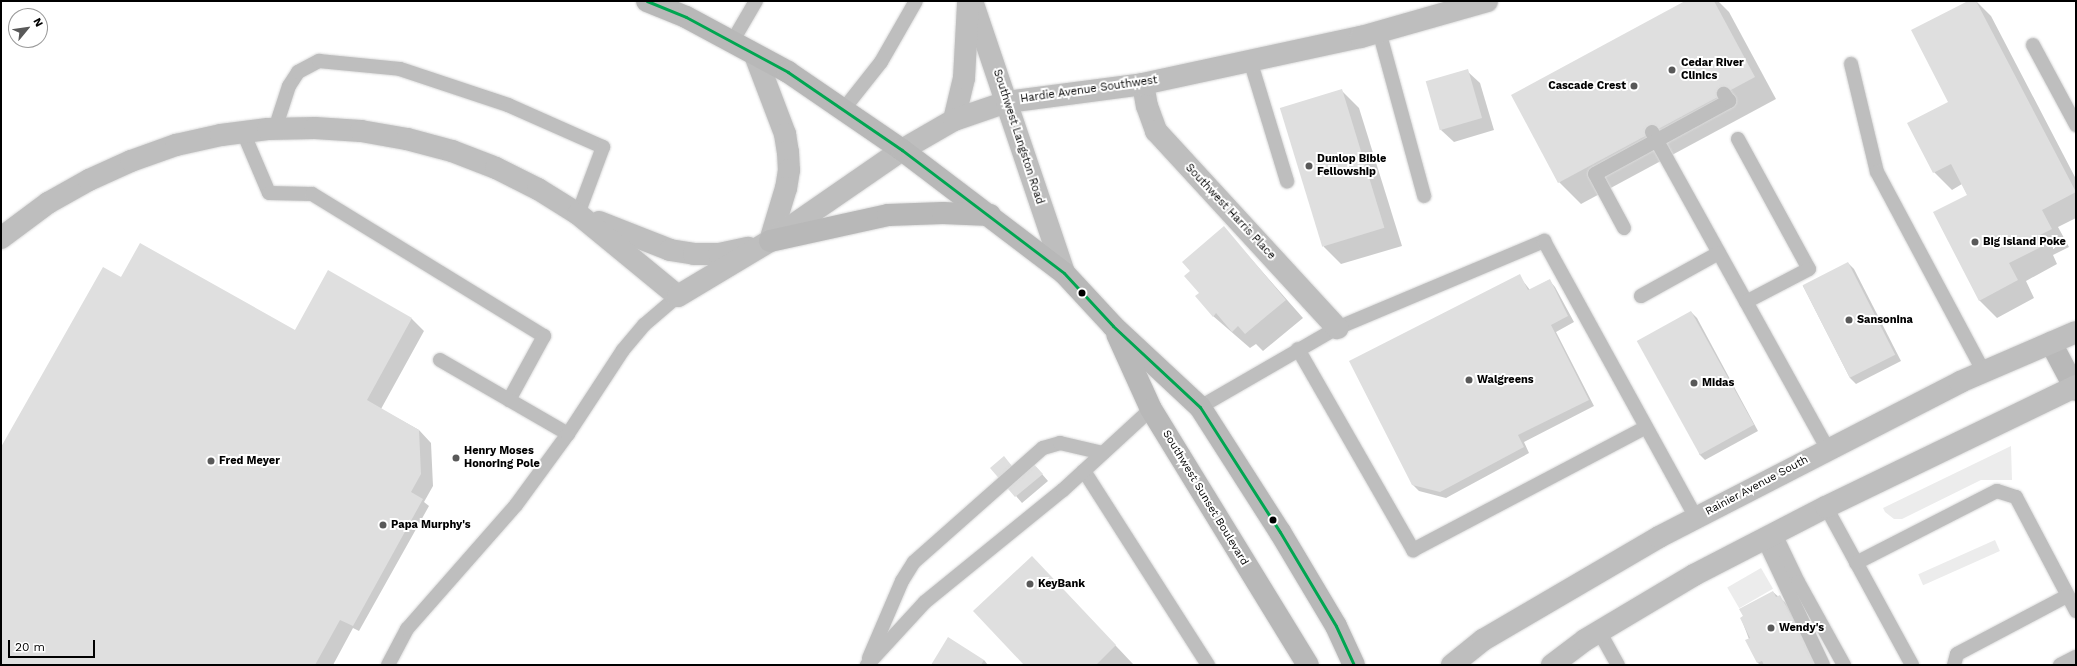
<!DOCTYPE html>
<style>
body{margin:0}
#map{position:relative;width:2077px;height:666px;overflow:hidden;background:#fff;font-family:"Work Sans",sans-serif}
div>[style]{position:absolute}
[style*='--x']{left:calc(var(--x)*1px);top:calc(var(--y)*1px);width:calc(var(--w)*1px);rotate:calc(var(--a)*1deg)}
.green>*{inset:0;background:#ececec;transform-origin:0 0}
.shadow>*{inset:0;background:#0003}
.building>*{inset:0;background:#dfdfdf;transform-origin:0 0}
.roads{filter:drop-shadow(0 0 1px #dbdbdb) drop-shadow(0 0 1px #dbdbdb)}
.service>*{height:14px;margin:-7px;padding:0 7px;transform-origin:7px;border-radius:7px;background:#bebebe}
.minor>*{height:22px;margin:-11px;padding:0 11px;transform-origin:11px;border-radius:11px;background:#bebebe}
.tertiary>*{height:22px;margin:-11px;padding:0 11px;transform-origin:11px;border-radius:11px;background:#bebebe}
.secondary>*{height:22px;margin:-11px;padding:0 11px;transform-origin:11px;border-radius:11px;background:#b8b8b8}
.primary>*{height:22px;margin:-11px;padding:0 11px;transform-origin:11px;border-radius:11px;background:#bebebe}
.bus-1>*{height:3px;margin:-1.5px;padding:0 1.5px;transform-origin:1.5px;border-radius:1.5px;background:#00a651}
.dots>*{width:11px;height:11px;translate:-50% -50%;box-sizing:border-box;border:2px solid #fff;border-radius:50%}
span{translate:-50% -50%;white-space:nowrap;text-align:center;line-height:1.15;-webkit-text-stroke:4px #fff;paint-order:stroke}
.poi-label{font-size:11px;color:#000;font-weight:700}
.left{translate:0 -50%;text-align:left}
.right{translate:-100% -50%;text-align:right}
.street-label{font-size:11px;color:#000}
.frame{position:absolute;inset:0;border:2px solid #000;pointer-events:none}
.north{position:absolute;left:8px;top:8px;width:40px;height:40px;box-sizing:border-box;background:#fff;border:1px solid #999;border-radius:50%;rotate:61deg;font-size:11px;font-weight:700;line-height:16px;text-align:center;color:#000}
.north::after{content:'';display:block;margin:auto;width:14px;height:18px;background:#595959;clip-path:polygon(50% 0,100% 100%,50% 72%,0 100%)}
.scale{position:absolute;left:8px;top:640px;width:87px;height:18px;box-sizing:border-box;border:2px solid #000;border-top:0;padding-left:5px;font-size:12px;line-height:14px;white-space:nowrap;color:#000;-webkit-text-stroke:3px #fff;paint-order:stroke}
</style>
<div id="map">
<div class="green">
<i style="clip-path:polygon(2011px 446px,2012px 480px,1981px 480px,1902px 519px,1894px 519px,1885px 512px,1883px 508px)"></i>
<i style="left:1995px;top:540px;width:12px;height:84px;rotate:66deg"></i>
<i style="left:1761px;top:568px;width:24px;height:39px;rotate:60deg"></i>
</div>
<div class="shadow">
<i style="clip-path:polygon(1688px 1px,1718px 1px,1729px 12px,1776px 99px,1581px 204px,1559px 182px)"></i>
<i style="clip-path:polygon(1970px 1px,1976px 1px,1991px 16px,2076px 179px,2076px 218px,2058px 227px,2069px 247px,2053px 255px,2057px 264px,2026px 281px,2034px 298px,1997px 318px,1979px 300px,1968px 196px,1962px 184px,1952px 190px,1934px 172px,1909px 124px,1949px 103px)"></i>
<i style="clip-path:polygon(1467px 71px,1480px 83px,1494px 130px,1454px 142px,1441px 130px)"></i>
<i style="clip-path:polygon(1341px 90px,1359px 108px,1402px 246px,1341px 264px,1324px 247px,1282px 109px)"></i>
<i style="clip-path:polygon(1224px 228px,1303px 318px,1263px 351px,1256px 344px,1250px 348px,1213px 316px,1200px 293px,1191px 271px)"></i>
<i style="clip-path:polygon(1848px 263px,1854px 269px,1901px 361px,1856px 384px,1850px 378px,1803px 286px)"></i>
<i style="clip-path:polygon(329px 272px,412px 319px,424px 331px,381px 409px,419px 430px,431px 443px,433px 486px,424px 502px,429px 506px,359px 631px,353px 628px,333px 665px,1px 665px,1px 448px,121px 279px,295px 331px)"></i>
<i style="clip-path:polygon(1519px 276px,1530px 290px,1549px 280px,1555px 287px,1574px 322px,1556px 332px,1594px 406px,1524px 442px,1529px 453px,1446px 498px,1419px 491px,1413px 485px)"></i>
<i style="clip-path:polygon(1691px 312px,1697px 318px,1758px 431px,1705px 460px,1699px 454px)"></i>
<i style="clip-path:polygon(1036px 467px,1048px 481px,1022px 503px,992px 468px,1017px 472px)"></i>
<i style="clip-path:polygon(1049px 575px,1133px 664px,1131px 665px,1025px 665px)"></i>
<i style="clip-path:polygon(1773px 592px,1798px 613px,1825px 665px,1760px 665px,1758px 663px,1741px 618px)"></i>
<i style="clip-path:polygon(984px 660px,988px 665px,932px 665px)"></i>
</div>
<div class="building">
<i style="clip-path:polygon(1685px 1px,1714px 1px,1755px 77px,1558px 183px,1511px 95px)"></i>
<i style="clip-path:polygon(1968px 1px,1976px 1px,2076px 192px,2042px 210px,2052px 229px,2036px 237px,2041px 247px,2009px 263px,2018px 280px,1979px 301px,1933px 212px,1967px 195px,1951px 164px,1933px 173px,1907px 123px,1948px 102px,1911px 30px)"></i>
<i style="left:1468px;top:69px;width:51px;height:44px;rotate:74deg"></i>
<i style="left:1342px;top:89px;width:145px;height:65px;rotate:73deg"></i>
<i style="clip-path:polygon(1224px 226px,1286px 300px,1245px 334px,1238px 326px,1232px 332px,1216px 313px,1213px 317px,1195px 296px,1199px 293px,1184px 276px,1190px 271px,1182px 262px)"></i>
<i style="clip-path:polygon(140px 243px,295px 330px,328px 270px,412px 318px,367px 400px,419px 430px,421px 474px,411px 492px,423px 499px,353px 626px,340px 620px,315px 665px,1px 665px,1px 447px,103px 267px,121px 277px)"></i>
<i style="left:1848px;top:262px;width:104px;height:51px;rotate:63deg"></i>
<i style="clip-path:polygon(1520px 274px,1528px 290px,1550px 279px,1568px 316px,1551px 325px,1589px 400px,1518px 435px,1524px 447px,1440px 492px,1412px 485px,1349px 361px)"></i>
<i style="left:1691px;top:311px;width:130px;height:62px;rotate:61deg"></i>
<i style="clip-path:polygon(1004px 456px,1016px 471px,1030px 460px,1043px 474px,1015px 497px,990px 468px)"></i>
<i style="clip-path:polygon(1032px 556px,1116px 645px,1096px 665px,1024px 665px,973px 611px)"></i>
<i style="clip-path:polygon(1773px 591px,1776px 597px,1780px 595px,1818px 665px,1764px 665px,1762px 661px,1757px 663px,1745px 640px,1750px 638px,1740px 618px,1743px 616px,1739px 609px)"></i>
<i style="clip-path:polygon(948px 637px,984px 660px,981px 665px,931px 665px)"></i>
</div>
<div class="roads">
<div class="service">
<i style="--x:1379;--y:31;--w:171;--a:74.7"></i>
<i style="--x:732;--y:42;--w:48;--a:-59.7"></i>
<i style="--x:2033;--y:45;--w:91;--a:61.7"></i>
<i style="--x:1250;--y:60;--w:127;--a:73"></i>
<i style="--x:1851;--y:64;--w:111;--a:76.5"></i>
<i style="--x:1877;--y:172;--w:227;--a:61.9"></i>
<i style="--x:843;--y:110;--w:61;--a:-51.6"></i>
<i style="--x:881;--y:62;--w:70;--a:-60.2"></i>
<i style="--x:275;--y:129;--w:45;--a:-72"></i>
<i style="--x:289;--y:86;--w:17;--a:-57"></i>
<i style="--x:298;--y:72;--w:24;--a:-28"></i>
<i style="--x:319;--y:61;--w:81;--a:5.6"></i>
<i style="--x:400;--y:69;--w:114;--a:18.4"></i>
<i style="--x:508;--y:105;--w:104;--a:23.9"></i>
<i style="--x:603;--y:147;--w:72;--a:110.5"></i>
<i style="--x:243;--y:132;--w:66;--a:66.9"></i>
<i style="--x:269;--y:193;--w:43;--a:1.3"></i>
<i style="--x:312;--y:194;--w:272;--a:31.5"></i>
<i style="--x:544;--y:336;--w:73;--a:118.7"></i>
<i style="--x:1652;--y:132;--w:363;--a:61"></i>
<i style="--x:1738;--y:139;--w:148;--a:61.4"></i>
<i style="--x:1809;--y:269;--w:71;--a:152.4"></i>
<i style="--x:1624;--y:228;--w:61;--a:-118.2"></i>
<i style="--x:1595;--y:174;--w:153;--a:-28.6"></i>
<i style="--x:1729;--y:101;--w:9;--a:-126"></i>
<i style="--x:1641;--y:296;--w:89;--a:-28.9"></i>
<i style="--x:1298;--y:349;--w:232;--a:60.2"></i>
<i style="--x:1413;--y:550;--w:263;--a:-27.8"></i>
<i style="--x:440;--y:360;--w:148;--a:30"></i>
<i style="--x:1200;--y:407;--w:158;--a:-30"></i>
<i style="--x:1337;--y:328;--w:225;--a:-22.8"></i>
<i style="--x:1544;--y:241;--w:316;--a:61.2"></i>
<i style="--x:1084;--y:471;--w:230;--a:57.4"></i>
<i style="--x:1826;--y:507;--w:180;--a:61.4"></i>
<i style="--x:1775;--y:534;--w:53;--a:64.4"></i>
<i style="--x:1798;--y:582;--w:95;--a:61"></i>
<i style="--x:1764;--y:540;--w:138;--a:64.7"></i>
<i style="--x:1856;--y:563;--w:158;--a:-27.1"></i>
<i style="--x:1997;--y:491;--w:20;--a:18"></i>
<i style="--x:2016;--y:497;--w:129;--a:62.2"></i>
<i style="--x:1599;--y:631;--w:39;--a:61"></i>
<i style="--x:869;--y:658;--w:84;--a:-66.8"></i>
<i style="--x:902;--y:581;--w:22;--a:-58"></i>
<i style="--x:914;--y:562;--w:172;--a:-41.5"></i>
<i style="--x:1043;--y:448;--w:18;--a:-16"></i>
<i style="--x:1060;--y:443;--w:44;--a:13.1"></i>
<i style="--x:388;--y:665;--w:41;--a:-62.2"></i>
<i style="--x:407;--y:629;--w:165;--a:-48.7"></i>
<i style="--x:516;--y:505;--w:88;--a:-53.8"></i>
<i style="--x:568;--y:434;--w:100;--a:-56.8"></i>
<i style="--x:623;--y:350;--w:33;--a:-50"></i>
<i style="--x:644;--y:325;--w:45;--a:-40.5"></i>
<i style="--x:867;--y:665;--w:86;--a:-47.4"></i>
<i style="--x:925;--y:602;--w:178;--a:-39.1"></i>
<i style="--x:1063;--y:490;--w:120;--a:-42.6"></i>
<i style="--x:1954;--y:665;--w:11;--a:-75"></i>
<i style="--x:1957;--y:654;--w:124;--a:-27.8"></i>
<i style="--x:2060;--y:665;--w:18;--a:-27"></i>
</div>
<div class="minor">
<i style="--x:972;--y:1;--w:287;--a:71.3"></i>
<i style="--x:1143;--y:84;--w:22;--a:80"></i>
<i style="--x:1147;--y:106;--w:27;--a:70"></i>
<i style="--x:1156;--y:131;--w:268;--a:47.4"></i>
<i style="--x:954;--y:120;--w:43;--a:-76.6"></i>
<i style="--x:964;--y:78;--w:74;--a:-86.9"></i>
<i style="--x:902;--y:150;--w:60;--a:-30"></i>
<i style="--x:954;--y:120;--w:56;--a:-18.8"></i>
<i style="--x:1007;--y:102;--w:137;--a:-7.5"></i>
<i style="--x:1143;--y:84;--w:223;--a:-12.2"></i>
<i style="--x:1361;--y:37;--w:131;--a:-15.9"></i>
</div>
<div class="tertiary">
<i style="--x:755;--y:55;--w:85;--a:69.2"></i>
<i style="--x:785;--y:134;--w:18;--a:81"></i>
<i style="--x:788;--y:152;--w:18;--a:87"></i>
<i style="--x:789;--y:170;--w:18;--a:99"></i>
<i style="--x:786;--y:188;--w:55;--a:106.8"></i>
<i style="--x:599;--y:222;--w:76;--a:21.5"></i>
<i style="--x:670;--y:250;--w:24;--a:9"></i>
<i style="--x:694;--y:254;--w:25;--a:0"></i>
<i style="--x:719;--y:254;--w:30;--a:-12"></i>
<i style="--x:1;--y:238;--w:59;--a:-36.7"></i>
<i style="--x:48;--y:203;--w:47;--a:-29.3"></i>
<i style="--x:89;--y:180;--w:46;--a:-24.3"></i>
<i style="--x:131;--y:161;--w:48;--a:-19.6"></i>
<i style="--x:176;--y:145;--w:46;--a:-12.5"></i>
<i style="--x:221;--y:135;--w:47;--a:-7.3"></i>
<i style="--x:268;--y:129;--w:47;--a:-1.2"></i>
<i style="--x:315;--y:128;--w:46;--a:3.7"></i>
<i style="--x:361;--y:131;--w:47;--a:9.9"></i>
<i style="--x:407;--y:139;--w:47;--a:14.9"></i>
<i style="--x:452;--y:151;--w:47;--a:21.1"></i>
<i style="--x:496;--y:168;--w:47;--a:26.6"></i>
<i style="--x:538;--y:189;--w:47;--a:32"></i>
<i style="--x:578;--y:214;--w:129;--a:39.4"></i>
<i style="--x:678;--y:296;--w:107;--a:-30.9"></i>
<i style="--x:770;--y:241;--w:160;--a:-34.6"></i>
</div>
<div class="secondary">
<i style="--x:647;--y:1;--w:42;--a:22.3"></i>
<i style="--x:686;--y:17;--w:116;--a:28.3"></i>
<i style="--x:788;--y:72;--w:138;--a:34.4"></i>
<i style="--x:902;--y:150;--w:203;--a:37.2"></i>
<i style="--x:1064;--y:273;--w:72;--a:47.2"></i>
<i style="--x:1113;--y:326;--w:119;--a:43"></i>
<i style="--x:1200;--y:407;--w:148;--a:57.4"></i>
<i style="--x:1280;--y:532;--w:109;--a:59.2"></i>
<i style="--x:1336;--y:626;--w:43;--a:65.2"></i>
<i style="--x:770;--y:241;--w:121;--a:-12.4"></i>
<i style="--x:888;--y:215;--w:55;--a:-2.1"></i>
<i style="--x:943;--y:213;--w:47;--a:2.4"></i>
<i style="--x:1117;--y:334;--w:82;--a:65.6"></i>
<i style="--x:1151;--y:409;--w:300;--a:58.5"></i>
<i style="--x:2051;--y:343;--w:53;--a:62"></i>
</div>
<div class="primary">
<i style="--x:1452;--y:665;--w:40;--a:-39"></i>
<i style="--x:1483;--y:640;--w:204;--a:-30.3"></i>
<i style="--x:1659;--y:537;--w:339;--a:-27.2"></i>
<i style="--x:1960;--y:382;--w:126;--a:-23.3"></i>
<i style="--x:1552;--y:665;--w:41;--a:-37.1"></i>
<i style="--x:1585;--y:640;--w:127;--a:-30.8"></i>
<i style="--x:1694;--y:575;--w:148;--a:-27.3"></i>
<i style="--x:1826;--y:507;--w:278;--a:-25.8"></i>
</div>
</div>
<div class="bus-1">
<i style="--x:647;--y:1;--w:42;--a:22.3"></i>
<i style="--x:686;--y:17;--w:116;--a:28.3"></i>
<i style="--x:788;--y:72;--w:138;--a:34.4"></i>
<i style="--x:902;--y:150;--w:203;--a:37.2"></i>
<i style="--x:1064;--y:273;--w:72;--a:47.2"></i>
<i style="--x:1113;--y:326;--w:119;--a:43"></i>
<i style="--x:1200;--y:407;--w:148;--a:57.4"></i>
<i style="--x:1280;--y:532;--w:109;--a:59.2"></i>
<i style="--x:1336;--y:626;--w:43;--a:65.2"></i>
</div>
<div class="dots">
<i style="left:1672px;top:70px;background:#595959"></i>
<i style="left:1634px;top:86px;background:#595959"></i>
<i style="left:1309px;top:166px;background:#595959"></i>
<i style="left:1975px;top:242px;background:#595959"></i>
<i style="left:1082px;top:293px;background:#000"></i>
<i style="left:1849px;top:320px;background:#595959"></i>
<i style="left:1469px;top:380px;background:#595959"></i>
<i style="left:1694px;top:383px;background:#595959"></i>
<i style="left:456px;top:458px;background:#595959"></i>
<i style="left:211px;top:461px;background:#595959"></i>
<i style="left:1273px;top:520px;background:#000"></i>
<i style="left:383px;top:525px;background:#595959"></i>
<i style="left:1030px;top:584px;background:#595959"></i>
<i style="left:1771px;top:628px;background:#595959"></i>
</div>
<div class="poi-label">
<span class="left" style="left:1681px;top:70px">Cedar River<br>Clinics</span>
<span class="right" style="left:1626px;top:86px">Cascade Crest</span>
<span class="left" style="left:1317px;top:166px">Dunlop Bible<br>Fellowship</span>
<span class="left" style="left:1983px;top:242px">Big Island Poke</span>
<span class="left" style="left:1857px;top:320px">Sansonina</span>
<span class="left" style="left:1477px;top:380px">Walgreens</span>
<span class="left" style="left:1702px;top:383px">Midas</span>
<span class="left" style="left:464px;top:458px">Henry Moses<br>Honoring Pole</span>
<span class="left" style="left:219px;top:461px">Fred Meyer</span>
<span class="left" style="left:391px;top:525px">Papa Murphy's</span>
<span class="left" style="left:1038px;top:584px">KeyBank</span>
<span class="left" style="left:1779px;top:628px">Wendy's</span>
</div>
<div class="street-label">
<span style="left:1089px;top:90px;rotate:-8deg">Hardie Avenue Southwest</span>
<span style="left:1018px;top:137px;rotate:72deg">Southwest Langston Road</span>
<span style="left:1230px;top:212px;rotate:47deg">Southwest Harris Place</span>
<span style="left:1757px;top:486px;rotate:-28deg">Rainier Avenue South</span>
<span style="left:1205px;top:498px;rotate:59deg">Southwest Sunset Boulevard</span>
</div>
<div class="frame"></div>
<div class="north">N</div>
<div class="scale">20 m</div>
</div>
